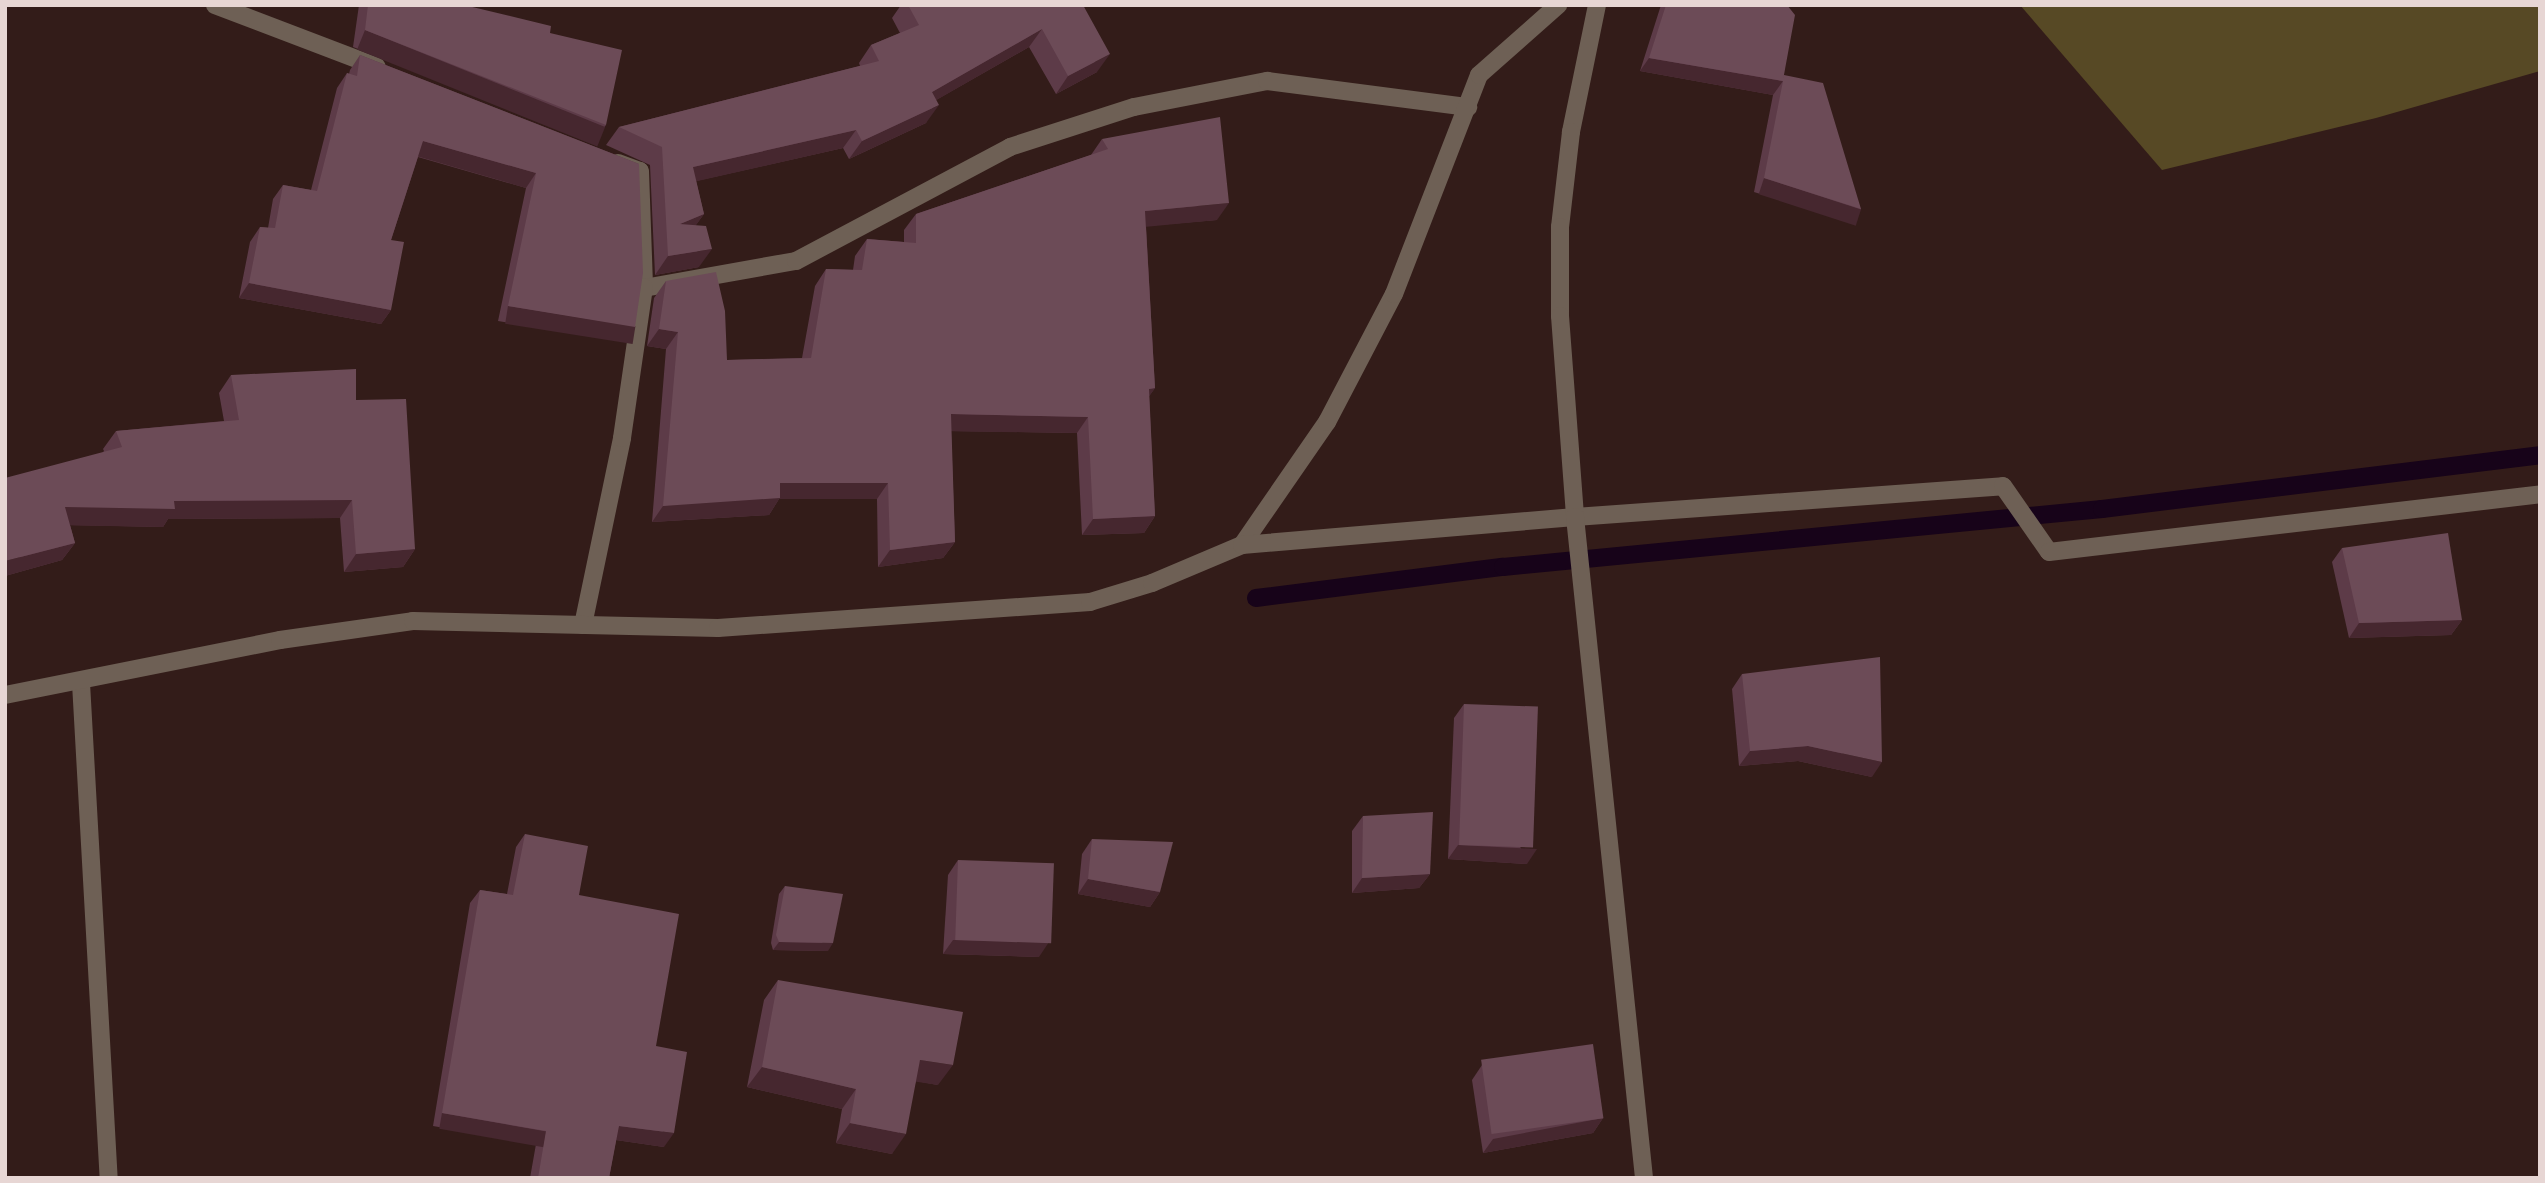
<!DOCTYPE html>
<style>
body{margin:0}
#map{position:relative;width:2545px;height:1183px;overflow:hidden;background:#331c19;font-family:"Golos Text",sans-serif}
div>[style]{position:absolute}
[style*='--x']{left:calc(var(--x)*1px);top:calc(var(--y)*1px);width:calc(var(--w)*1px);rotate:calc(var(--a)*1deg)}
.forest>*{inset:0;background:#574925}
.stream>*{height:18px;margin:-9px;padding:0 9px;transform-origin:9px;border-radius:9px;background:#170319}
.minor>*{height:18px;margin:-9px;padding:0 9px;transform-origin:9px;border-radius:9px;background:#6e6055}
.tertiary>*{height:18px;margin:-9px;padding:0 9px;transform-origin:9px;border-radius:9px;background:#6e6055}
.wall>*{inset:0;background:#5d3b48}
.shaded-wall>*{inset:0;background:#46272f;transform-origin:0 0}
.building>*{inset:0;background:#6c4b57;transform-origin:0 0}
span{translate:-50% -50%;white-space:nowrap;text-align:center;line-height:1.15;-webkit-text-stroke:7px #291310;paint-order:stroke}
.frame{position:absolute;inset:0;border:7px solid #e7d6d4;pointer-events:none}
</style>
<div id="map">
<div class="forest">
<i style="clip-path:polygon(2020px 5px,2540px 5px,2540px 71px,2376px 118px,2162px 170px)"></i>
</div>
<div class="stream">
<i style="--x:1256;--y:598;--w:249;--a:-7.2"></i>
<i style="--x:1503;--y:567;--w:602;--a:-5.53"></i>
<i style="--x:2102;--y:509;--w:441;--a:-7"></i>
</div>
<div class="minor">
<i style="--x:215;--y:5;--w:173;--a:20.9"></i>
<i style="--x:618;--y:163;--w:23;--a:20"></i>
<i style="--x:640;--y:171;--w:117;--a:88"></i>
<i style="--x:644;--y:288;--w:154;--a:-10.1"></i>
<i style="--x:796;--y:261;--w:242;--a:-28"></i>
<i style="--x:1010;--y:147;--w:130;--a:-17.9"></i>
<i style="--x:1134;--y:107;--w:136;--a:-11.1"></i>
<i style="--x:1267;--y:81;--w:203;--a:7.4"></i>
<i style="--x:1242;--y:545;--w:150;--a:-55.4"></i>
<i style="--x:1327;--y:422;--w:144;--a:-62.4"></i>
<i style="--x:1394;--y:294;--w:235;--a:-68.8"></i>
<i style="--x:1479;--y:75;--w:106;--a:-41.5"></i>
<i style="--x:583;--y:625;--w:191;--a:-78.2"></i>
<i style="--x:622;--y:438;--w:152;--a:-81.7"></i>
<i style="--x:81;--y:683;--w:496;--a:86.8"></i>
<i style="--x:5;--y:695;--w:280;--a:-11.3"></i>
<i style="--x:280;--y:640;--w:134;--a:-8.1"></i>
<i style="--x:413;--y:621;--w:305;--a:1.3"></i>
<i style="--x:718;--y:628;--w:373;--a:-4"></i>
<i style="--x:1090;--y:602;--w:65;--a:-17"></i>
<i style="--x:1152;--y:583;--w:98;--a:-22.9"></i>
<i style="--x:1242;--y:545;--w:334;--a:-4.8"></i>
<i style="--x:1575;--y:517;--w:429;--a:-4.1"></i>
<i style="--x:2003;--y:486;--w:80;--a:55.1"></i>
<i style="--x:2049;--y:552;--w:494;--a:-6.7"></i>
</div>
<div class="tertiary">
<i style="--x:1597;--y:5;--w:130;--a:101.6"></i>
<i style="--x:1571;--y:132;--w:96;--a:96.6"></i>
<i style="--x:1560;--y:227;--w:89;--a:90"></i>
<i style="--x:1560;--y:316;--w:202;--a:85.7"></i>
<i style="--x:1575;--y:517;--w:665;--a:84.04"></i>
</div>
<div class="wall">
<i style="clip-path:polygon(359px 5px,464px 5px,550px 33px,606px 125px,594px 141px,353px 47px)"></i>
<i style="clip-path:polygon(901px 5px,1083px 5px,1097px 72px,1056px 94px,1029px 47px,936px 100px,926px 123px,849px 159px,843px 148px,696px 181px,704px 214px,695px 226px,699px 267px,655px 275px,650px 165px,606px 145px,619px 127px,860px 66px,859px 63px,871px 45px,900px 33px,892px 18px)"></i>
<i style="clip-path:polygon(1661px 5px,1787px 5px,1784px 75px,1861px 209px,1851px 223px,1754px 192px,1773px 95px,1640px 71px)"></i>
<i style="clip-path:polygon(360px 55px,639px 164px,625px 342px,498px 321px,526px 188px,418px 157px,391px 240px,391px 310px,381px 324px,239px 298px,250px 242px,260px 227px,268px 228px,273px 199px,283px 185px,311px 190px,337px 88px,347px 73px,349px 74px,350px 70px)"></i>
<i style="clip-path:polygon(1102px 139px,1217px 220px,1146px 226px,1155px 388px,1149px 396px,1155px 516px,1144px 533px,1082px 535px,1077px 433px,951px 431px,955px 542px,943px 558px,878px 567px,877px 499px,779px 499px,769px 515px,652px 522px,666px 349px,647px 346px,654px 298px,666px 281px,727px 360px,802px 358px,815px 286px,826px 269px,853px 270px,855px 256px,867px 239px,904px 242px,904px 230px,916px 214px,1091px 155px)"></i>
<i style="clip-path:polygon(231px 375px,356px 400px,415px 549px,403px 567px,344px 572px,340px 518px,168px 519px,163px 527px,70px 525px,75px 543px,62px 560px,5px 576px,104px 451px,103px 449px,116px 431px,224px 421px,219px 393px)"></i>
<i style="clip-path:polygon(2342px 548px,2462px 620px,2451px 635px,2349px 638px,2332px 562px)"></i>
<i style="clip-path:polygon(1742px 674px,1872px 777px,1798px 761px,1739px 766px,1732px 689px)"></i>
<i style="clip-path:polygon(1464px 704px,1527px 864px,1448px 859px,1454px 718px)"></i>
<i style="clip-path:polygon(1363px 816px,1430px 874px,1419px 888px,1352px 893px,1352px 831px)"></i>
<i style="clip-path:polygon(525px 834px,579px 895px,656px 1046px,664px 1147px,616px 1140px,609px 1178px,530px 1178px,536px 1144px,433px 1126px,470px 903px,480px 890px,507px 894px,516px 847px)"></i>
<i style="clip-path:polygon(1092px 839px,1160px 892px,1150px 907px,1078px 894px,1082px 854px)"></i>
<i style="clip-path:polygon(958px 860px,1039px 957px,943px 954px,948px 875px)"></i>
<i style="clip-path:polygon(785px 886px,828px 951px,773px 950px,771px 943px,779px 894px)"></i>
<i style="clip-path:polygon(778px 980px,938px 1085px,916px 1081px,892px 1154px,836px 1143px,842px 1109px,747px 1087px,764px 1000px)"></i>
<i style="clip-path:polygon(1482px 1065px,1603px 1118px,1593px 1133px,1483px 1153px,1472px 1080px)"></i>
</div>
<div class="shaded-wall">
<i style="clip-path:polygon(1042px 29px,1029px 47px,919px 110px,932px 92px)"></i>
<i style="left:365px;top:30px;width:259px;height:21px;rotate:22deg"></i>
<i style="clip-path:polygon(1110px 54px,1097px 72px,1056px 94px,1068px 76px)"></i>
<i style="clip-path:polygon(1649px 58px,1783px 81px,1773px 95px,1640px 71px)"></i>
<i style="clip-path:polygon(939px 105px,926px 123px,849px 159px,862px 141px)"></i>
<i style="clip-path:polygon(856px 130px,843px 148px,680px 185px,693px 167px)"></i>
<i style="clip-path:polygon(423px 141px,536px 173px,526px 188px,413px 155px)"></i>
<i style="left:1764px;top:178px;width:102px;height:17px;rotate:18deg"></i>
<i style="clip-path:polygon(1229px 203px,1217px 220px,1134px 228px,1145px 211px)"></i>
<i style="clip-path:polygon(704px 214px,691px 232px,680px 224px)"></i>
<i style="clip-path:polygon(712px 249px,699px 267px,655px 275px,668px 256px)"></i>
<i style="clip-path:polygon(249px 283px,391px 310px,381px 324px,239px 298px)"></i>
<i style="left:508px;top:306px;width:129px;height:18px;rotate:9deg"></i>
<i style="clip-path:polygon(659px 329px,678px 332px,666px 349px,647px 346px)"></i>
<i style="clip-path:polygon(1155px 388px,1143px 405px,1149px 389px)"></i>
<i style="clip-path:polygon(951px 414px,1088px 417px,1077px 433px,939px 431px)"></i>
<i style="clip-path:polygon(780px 483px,888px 483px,877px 499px,779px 499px,769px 515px,652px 522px,663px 506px)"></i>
<i style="clip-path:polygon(352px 500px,340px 518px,168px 519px,163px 527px,53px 525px,65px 507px,174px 501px)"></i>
<i style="clip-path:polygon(1155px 516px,1144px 533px,1082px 535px,1093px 519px)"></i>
<i style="clip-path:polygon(955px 542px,943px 558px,878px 567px,890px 550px)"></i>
<i style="clip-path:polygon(75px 543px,62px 560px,5px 576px,5px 561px)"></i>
<i style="clip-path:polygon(415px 549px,403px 567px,344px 572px,356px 554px)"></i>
<i style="clip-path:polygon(2462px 620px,2451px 635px,2349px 638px,2359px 623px)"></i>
<i style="clip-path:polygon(1808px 746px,1882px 762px,1872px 777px,1798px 761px,1739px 766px,1750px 751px)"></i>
<i style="clip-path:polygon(1458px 845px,1537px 849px,1527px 864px,1448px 859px)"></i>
<i style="clip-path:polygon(1430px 874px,1419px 888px,1352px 893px,1362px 878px)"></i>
<i style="clip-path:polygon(1088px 879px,1160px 892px,1150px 907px,1078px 894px)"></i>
<i style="clip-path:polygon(953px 940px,1049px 942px,1039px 957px,943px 954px)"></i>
<i style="clip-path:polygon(779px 942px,833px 943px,828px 951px,773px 950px)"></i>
<i style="clip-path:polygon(920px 1060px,953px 1065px,938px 1085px,905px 1080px)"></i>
<i style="clip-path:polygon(762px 1067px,856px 1089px,842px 1109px,747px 1087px)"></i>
<i style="left:442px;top:1113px;width:106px;height:16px;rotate:10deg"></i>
<i style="clip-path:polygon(1603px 1118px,1593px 1133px,1483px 1153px,1493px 1139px)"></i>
<i style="clip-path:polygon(850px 1123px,906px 1134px,892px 1154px,836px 1143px)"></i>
<i style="clip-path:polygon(619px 1126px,674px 1133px,664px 1147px,609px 1139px)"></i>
</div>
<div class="building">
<i style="clip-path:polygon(368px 5px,464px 5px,551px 26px,550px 33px,622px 50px,606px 125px,365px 30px)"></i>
<i style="clip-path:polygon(908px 5px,1083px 5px,1110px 54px,1068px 76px,1042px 29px,932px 92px,939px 105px,862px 141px,856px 130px,693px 167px,704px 214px,680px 224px,706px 226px,712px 249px,668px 256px,662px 147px,619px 127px,879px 61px,871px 45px,919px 25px)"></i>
<i style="clip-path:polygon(1666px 5px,1787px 5px,1795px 15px,1783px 80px,1784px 75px,1823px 83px,1861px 209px,1764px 178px,1783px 81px,1649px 58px)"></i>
<i style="clip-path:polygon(360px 55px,639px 164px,643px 273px,635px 327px,508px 306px,536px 173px,423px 141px,391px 240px,404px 242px,391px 310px,249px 283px,260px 227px,275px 228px,283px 185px,317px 191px,347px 73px,357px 76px)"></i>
<i style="clip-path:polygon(1220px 117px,1229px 203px,1145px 211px,1155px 388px,1149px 389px,1155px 516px,1093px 519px,1088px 417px,951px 414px,955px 542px,890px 550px,888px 483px,780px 483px,780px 498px,663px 506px,678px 332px,659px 329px,666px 281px,716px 272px,725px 311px,727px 360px,811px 358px,826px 269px,862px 270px,867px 239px,916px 243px,916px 214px,1108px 149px,1102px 139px)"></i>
<i style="clip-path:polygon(356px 369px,356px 400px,406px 399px,415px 549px,356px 554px,352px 500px,174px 501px,175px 509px,65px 507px,75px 543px,5px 561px,5px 478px,122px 447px,116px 431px,239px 420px,231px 375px)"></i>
<i style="clip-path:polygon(2448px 533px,2462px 620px,2359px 623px,2342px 548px)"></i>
<i style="clip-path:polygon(1880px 657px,1882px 762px,1808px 746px,1750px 751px,1742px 674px)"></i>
<i style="left:1464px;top:704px;width:74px;height:141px;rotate:2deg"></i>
<i style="clip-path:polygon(1433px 812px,1430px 874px,1362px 878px,1363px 816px)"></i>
<i style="clip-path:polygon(525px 834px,588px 846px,579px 895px,679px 914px,656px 1046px,687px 1052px,674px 1133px,619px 1126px,609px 1178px,538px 1178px,546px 1131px,442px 1113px,480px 890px,513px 895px)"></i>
<i style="clip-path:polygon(1092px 839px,1173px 842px,1160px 892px,1088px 879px)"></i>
<i style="left:958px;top:860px;width:96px;height:80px;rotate:2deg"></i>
<i style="clip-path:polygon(785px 886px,843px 894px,833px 943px,779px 942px,776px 935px)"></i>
<i style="clip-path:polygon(778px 980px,963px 1012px,953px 1065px,920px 1060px,906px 1134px,850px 1123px,856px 1089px,762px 1067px)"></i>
<i style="left:1593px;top:1044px;width:75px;height:113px;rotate:82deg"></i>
</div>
<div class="frame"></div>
</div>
